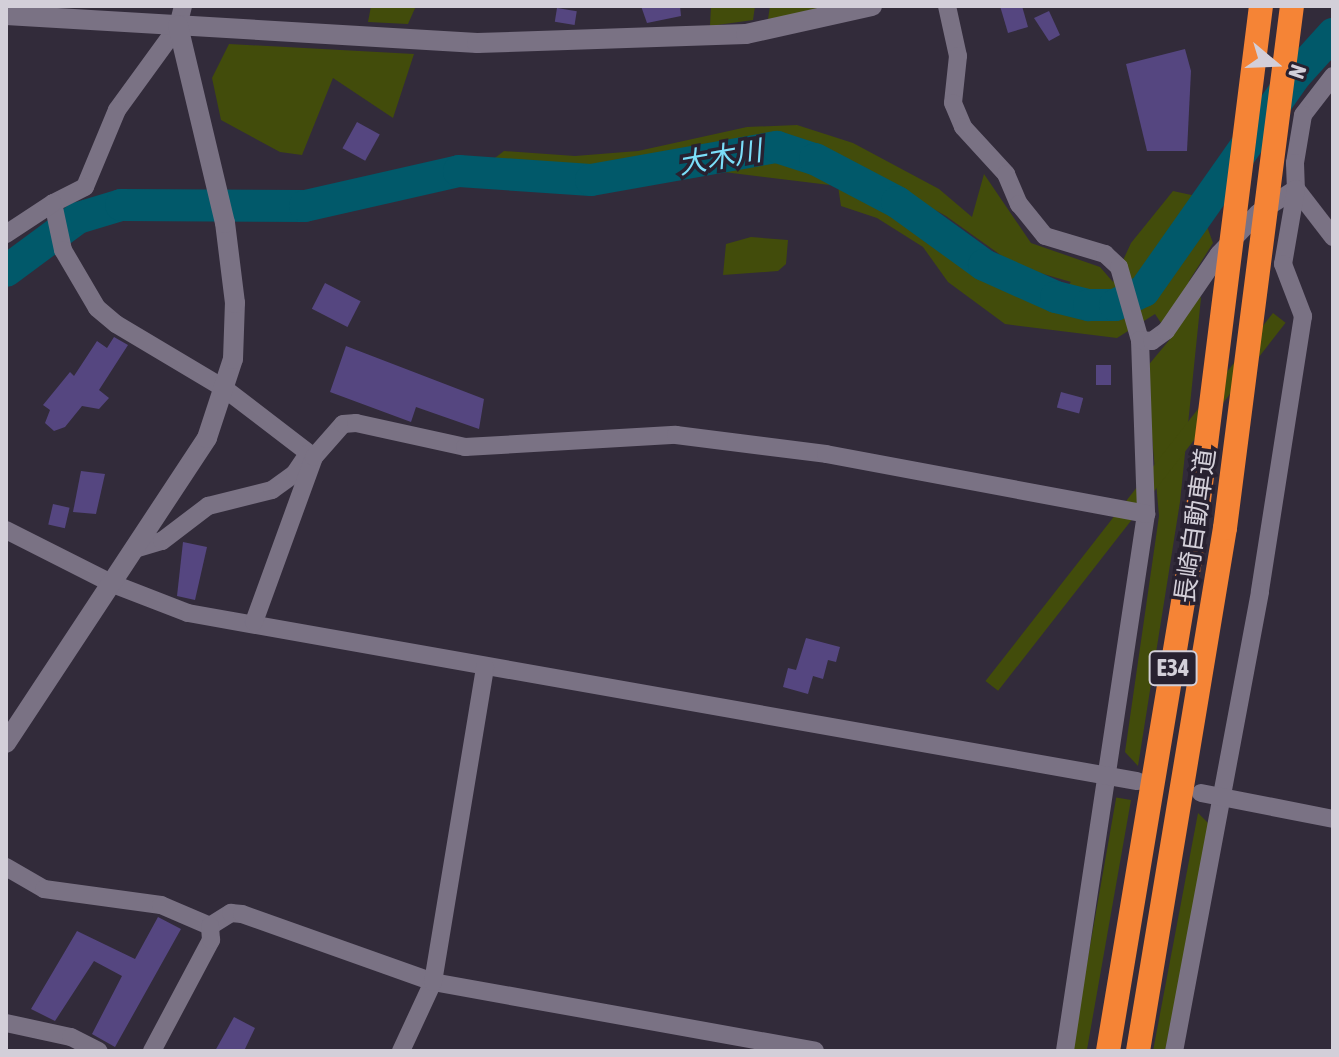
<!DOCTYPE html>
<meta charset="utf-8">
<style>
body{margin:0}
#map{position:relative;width:1339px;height:1057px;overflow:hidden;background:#322b3a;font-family:"Asap Condensed","Noto Sans JP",sans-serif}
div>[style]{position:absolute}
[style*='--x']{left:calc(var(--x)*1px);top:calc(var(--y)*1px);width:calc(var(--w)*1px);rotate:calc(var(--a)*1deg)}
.green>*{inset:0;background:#424c0b;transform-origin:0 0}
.river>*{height:32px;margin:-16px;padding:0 16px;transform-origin:16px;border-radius:16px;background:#01596a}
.building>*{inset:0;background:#554680;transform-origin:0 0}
.minor>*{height:18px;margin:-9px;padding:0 9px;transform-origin:9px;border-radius:9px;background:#7a7284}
.tertiary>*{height:20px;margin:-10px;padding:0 10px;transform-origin:10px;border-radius:10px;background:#7a7284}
.motorway>*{height:24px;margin:-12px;padding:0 12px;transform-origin:12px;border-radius:12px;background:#f58436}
span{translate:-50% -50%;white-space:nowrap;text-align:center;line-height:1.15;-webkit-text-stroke:7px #282130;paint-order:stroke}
.shield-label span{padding:2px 6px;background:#282130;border:2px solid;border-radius:6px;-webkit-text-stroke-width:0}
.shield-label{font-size:24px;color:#d3cfd9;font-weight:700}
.street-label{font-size:26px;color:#d3cfd9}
.water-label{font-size:28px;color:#7bdef9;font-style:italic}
.frame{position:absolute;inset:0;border:8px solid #d3cfd9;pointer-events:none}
.north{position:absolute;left:1235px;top:24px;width:80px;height:80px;-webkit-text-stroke:6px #282130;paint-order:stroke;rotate:109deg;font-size:22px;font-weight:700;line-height:32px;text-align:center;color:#d3cfd9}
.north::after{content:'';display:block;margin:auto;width:28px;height:36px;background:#d3cfd9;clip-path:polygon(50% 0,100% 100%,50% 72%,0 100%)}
</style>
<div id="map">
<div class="green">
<i style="clip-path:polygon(371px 6px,416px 6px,408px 24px,368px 22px)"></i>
<i style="clip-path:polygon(711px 6px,755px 6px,753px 20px,710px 26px)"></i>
<i style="clip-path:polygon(770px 6px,820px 6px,821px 11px,768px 19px)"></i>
<i style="clip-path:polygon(229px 44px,414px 54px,393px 118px,333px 78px,302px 155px,280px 152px,221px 120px,212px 78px)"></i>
<i style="clip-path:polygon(797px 125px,853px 143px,939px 189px,972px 217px,984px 174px,1031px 243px,1100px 267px,1113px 282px,1131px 243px,1173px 191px,1196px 196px,1213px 243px,1189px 281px,1201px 298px,1180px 502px,1138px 766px,1125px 752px,1159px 516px,1146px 368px,1171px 338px,1155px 314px,1117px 338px,1005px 324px,948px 282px,923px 247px,877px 218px,841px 206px,838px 186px,699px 169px,737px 160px,781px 160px,900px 209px,979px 273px,1052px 303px,1071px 282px,1016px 266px,946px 216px,837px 156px,782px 141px,752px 142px,587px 173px,523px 170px,491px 161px,504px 151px,575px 156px,638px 151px,747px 127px)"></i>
<i style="clip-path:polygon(751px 237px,788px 240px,786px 264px,778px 271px,723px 275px,726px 244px)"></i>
<i style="left:1273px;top:313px;width:16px;height:467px;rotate:38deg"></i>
<i style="left:1131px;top:800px;width:255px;height:15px;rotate:100deg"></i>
<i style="clip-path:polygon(1198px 813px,1211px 826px,1165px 1051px,1153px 1051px)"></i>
</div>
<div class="river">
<i style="--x:6;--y:271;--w:89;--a:-36.4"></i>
<i style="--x:78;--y:218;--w:45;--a:-16.8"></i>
<i style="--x:121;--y:205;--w:184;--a:0.3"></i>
<i style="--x:305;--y:206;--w:158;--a:-12.8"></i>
<i style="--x:459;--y:171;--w:132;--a:3.9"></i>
<i style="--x:591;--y:180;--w:189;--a:-10.1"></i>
<i style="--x:777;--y:147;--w:40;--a:18"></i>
<i style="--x:815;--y:159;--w:93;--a:27.7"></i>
<i style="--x:897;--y:202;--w:107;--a:35.9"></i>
<i style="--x:984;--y:265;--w:79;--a:24"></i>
<i style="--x:1056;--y:297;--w:34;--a:14"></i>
<i style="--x:1089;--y:305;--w:26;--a:0"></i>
<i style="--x:1115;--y:305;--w:32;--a:-26"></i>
<i style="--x:1144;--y:291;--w:263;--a:-54.9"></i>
<i style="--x:1295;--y:76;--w:57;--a:-47.9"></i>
</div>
<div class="building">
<i style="clip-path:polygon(641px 6px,680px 6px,681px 16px,647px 23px)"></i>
<i style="clip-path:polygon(1000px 6px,1022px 6px,1028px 27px,1008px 33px)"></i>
<i style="left:557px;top:8px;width:20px;height:14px;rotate:9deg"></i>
<i style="clip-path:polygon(1049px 11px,1060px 35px,1049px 41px,1034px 18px)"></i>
<i style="clip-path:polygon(1185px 49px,1191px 71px,1187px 151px,1147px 151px,1126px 64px)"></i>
<i style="left:357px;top:122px;width:26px;height:30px;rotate:29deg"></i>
<i style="left:325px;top:283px;width:40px;height:29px;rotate:27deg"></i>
<i style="clip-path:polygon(114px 337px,128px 345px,99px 390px,109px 398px,99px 409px,82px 406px,65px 427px,54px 431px,45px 423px,50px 410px,43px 405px,70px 372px,74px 376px,97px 341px,107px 348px)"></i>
<i style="clip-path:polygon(346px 346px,484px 399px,479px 429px,416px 407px,411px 422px,330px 392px)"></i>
<i style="left:1096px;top:365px;width:15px;height:20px"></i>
<i style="left:1061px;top:392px;width:23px;height:16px;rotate:15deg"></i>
<i style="clip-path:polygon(81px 471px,105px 474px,96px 514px,73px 512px)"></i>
<i style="left:53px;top:504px;width:17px;height:21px;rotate:13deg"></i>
<i style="clip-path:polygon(183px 542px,207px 547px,195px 600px,177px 596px)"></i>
<i style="clip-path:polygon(806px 638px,840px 647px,836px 662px,828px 660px,823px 679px,813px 676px,808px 694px,783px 687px,788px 668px,796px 670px)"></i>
<i style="clip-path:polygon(158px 917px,181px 929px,115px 1047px,92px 1034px,122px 976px,94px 961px,55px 1021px,31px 1009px,77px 931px,135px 959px)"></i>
<i style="clip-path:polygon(234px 1017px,255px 1028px,244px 1051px,215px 1051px)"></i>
</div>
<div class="minor">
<i style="--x:183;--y:6;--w:21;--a:104"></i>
<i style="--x:178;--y:26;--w:104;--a:126"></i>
<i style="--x:117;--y:110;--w:83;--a:112.6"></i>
<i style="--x:85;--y:187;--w:36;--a:153"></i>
<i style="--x:53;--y:203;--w:48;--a:78"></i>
<i style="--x:63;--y:250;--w:67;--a:59.6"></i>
<i style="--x:97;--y:308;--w:25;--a:40"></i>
<i style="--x:116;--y:324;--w:127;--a:30.8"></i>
<i style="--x:225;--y:389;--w:112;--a:37.4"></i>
<i style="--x:947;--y:6;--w:51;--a:77.6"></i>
<i style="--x:958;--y:56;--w:47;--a:96.1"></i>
<i style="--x:953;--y:103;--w:26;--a:67"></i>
<i style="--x:963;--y:127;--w:64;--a:47.5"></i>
<i style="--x:1006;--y:174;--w:33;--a:67"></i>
<i style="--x:1019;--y:204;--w:41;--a:50.9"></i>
<i style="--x:1045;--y:236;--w:63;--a:16.7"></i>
<i style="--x:1105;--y:254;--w:19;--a:43"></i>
<i style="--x:1119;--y:267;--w:76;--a:74"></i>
<i style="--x:1140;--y:340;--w:174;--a:88"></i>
<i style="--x:1146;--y:514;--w:543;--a:98.58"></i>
<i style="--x:1333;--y:76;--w:49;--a:127.6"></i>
<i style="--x:1303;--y:115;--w:49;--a:99.5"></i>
<i style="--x:1295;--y:163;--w:26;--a:88"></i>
<i style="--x:1296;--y:189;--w:61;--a:52.4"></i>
<i style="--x:6;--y:234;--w:56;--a:-33.4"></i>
<i style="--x:1140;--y:340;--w:12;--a:5"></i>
<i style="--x:1152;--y:341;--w:17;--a:-36"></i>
<i style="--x:1166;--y:331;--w:93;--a:-55.5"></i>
<i style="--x:1219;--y:254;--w:57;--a:-46.4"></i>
<i style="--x:1258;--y:213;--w:45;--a:-32.3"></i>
<i style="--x:1296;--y:189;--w:76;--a:99.8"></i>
<i style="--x:1283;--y:264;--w:56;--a:69"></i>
<i style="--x:1303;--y:316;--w:279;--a:98.9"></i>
<i style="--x:1260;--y:592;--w:467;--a:100.6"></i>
<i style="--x:6;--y:530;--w:120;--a:26.8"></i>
<i style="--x:113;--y:584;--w:80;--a:21.1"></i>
<i style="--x:188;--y:613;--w:964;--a:10.04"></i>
<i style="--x:135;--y:549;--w:28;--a:-17"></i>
<i style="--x:162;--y:541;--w:58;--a:-37.3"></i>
<i style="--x:208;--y:506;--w:66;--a:-14"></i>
<i style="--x:272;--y:490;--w:29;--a:-36"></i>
<i style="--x:295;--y:473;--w:23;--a:-56"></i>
<i style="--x:254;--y:622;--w:176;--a:-70"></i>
<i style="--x:314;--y:457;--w:44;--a:-48.7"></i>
<i style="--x:343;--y:424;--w:13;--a:-4"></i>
<i style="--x:356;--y:423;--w:112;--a:12.4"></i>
<i style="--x:465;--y:447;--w:211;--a:-3.3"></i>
<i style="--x:676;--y:435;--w:151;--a:7.2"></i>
<i style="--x:826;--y:454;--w:326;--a:10.6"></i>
<i style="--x:1201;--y:793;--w:135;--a:11.1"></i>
<i style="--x:6;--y:867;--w:44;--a:30.1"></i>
<i style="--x:44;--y:889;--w:118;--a:7.8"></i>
<i style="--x:161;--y:905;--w:53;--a:23.2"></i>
<i style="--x:210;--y:926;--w:25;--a:-32"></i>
<i style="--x:231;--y:913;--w:11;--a:5"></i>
<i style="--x:242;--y:914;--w:203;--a:19.6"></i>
<i style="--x:433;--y:982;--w:388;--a:10.2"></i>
<i style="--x:6;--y:1023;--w:66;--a:12.2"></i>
<i style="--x:71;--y:1037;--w:31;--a:27"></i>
<i style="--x:152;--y:1051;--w:126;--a:-62"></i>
<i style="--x:211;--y:940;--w:14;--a:-94"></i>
<i style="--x:401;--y:1051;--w:76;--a:-65.1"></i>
<i style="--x:433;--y:982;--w:319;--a:-80.6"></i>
</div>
<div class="tertiary">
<i style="--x:6;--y:15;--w:472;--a:3.4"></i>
<i style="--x:477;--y:43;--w:269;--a:-1.9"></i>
<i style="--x:746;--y:34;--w:129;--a:-12.5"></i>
<i style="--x:6;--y:743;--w:365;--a:-56.6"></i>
<i style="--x:207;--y:438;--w:83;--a:-71.8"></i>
<i style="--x:233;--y:359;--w:56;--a:-88"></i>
<i style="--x:235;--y:303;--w:81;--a:-97.1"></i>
<i style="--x:225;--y:223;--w:203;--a:-103.4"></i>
</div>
<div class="motorway">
<i style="--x:1108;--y:1051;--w:534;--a:-80.52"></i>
<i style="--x:1196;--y:524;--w:522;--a:-82.85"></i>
<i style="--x:1138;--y:1051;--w:530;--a:-80.56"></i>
<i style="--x:1225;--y:528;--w:526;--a:-82.69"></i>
</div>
<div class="shield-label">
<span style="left:1173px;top:668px">E34</span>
</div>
<div class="street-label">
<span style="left:1196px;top:526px;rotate:-82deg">長崎自動車道</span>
</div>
<div class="water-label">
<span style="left:720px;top:157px;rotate:-10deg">大木川</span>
</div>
<div class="frame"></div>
<div class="north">N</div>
</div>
